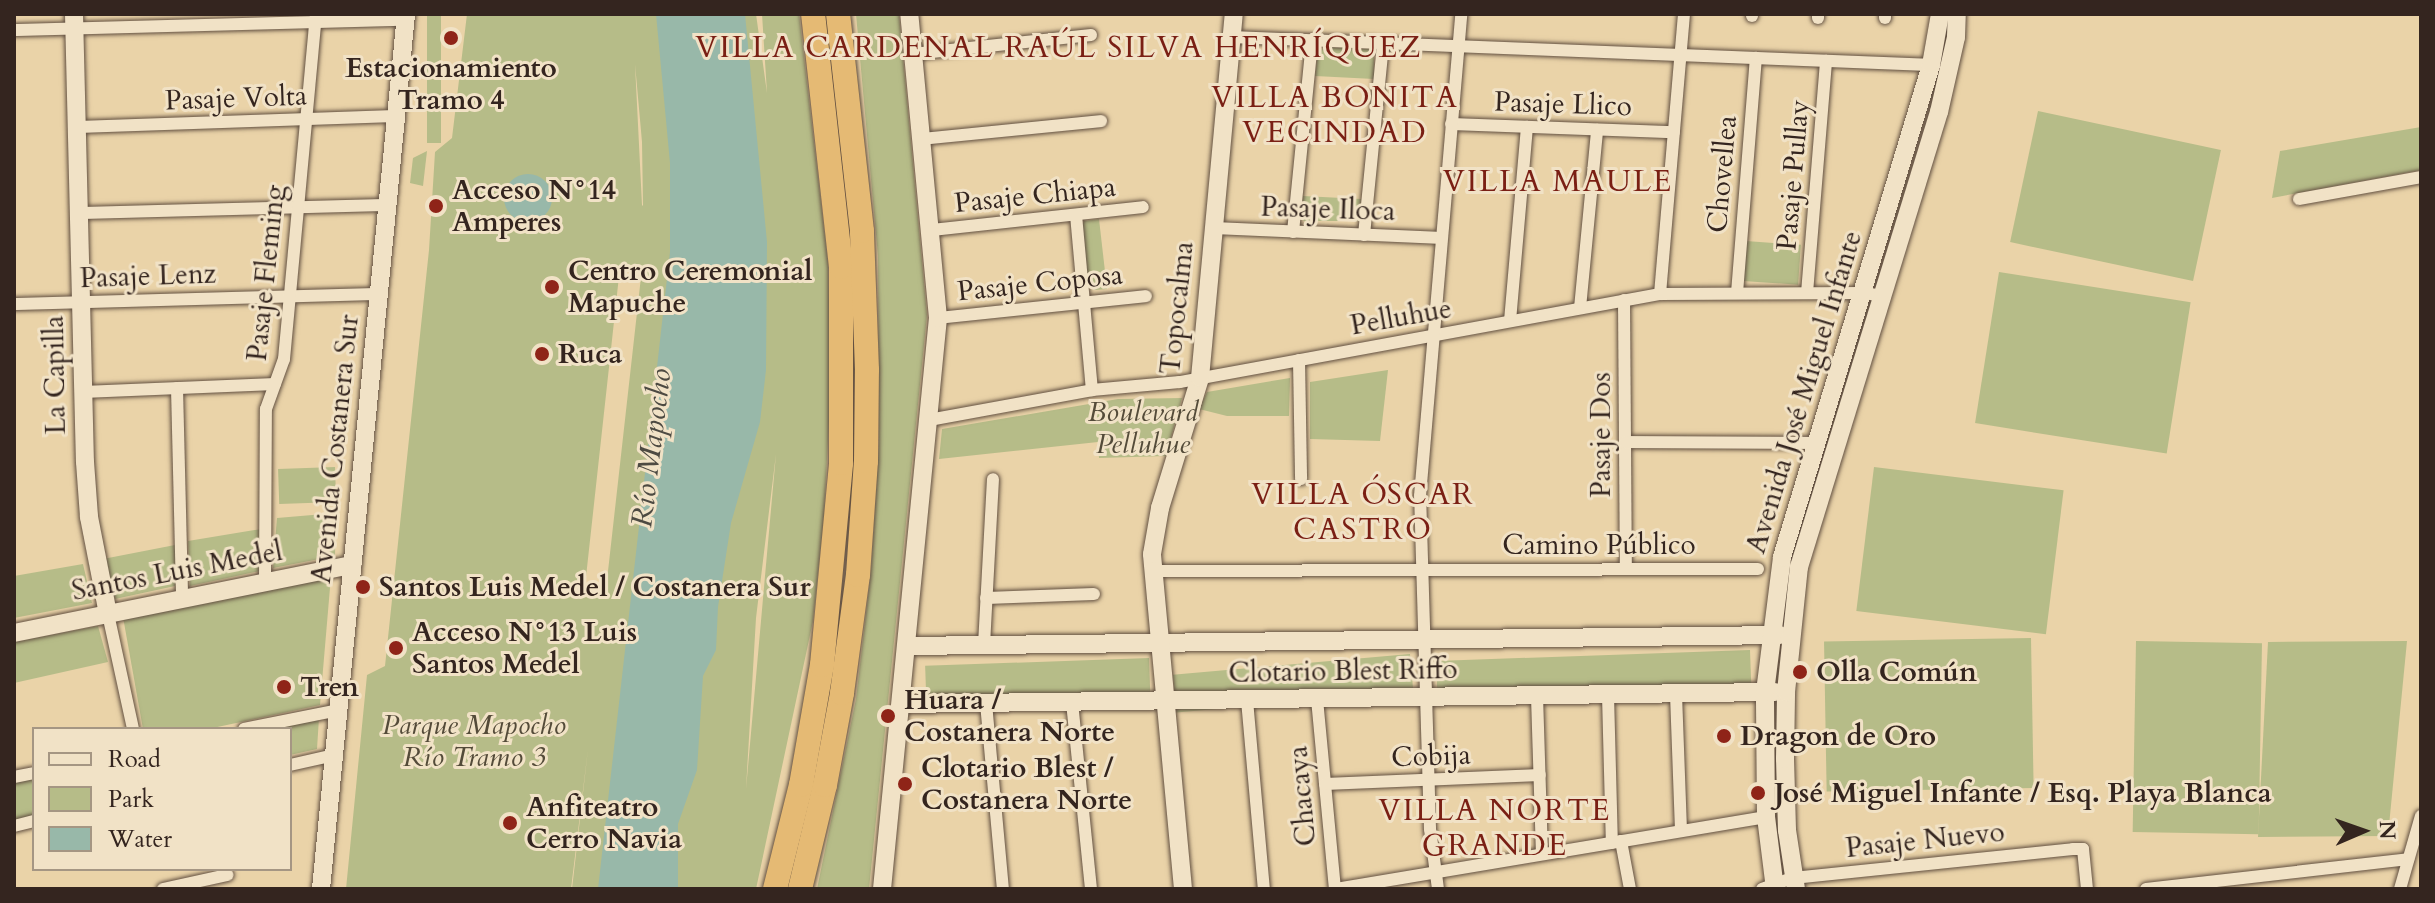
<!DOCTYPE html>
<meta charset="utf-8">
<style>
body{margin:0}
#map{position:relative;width:2435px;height:903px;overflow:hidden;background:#ead3a8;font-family:Cardo,serif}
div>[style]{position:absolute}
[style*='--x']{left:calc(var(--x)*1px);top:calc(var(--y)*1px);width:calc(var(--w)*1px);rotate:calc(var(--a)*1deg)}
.green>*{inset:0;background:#b6bc88;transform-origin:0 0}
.water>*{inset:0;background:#98b8a9}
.round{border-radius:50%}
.roads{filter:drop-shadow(0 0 2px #625041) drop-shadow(0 0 2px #625041)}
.street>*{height:12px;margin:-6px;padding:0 6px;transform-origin:6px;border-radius:6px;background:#f1e2c6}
.secondary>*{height:18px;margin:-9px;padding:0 9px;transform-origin:9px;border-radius:9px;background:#f1e2c6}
.highway>*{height:24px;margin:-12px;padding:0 12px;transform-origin:12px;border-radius:12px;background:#e5ba74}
.dots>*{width:22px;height:22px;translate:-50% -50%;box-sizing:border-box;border:4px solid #f1e2c6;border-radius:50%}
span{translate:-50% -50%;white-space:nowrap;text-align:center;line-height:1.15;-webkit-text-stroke:6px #f1e2c6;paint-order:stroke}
.poi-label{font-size:28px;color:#34251f;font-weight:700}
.left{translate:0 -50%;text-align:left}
.street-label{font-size:28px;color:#34251f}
.park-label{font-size:28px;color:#544b39;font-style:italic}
.neighbourhood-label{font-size:30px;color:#7a1f14;letter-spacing:2px}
.water-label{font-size:30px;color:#4d4a42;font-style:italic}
.frame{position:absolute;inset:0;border:16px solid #34251f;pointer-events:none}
.legend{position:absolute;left:32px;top:727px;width:260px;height:144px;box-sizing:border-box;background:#f1e2c6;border:2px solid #a59683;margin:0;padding:10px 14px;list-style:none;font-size:24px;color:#34251f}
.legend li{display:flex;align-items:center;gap:16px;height:40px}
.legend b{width:40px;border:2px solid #a59683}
.north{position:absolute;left:2323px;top:791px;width:80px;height:80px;-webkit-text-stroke:6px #f1e2c6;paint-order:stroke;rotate:88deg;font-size:22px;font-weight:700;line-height:32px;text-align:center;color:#34251f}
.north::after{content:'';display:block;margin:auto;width:28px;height:36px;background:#34251f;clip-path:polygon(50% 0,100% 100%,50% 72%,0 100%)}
</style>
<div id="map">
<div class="green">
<i style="left:427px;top:14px;width:14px;height:129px"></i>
<i style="clip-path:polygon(evenodd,467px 14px,756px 14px,767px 93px,762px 14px,799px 14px,828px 263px,831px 383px,824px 515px,813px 621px,756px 889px,572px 889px,588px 749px,571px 889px,346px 889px,367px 675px,385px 666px,429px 250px,435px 152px,452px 138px,467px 14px,635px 64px,642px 142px,643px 206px,642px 205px,635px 64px,467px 14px,620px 267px,642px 268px,606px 589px,585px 586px,620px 267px,467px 14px,776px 454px,765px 576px,746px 789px,756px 618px,776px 454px)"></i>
<i style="clip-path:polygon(856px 14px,899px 14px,927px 315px,869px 889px,817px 889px,856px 699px,871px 571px,879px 444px,878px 256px)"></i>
<i style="clip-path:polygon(1326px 47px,1368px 49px,1374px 53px,1374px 79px,1315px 76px,1318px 51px)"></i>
<i style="left:2038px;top:111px;width:187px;height:134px;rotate:12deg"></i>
<i style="clip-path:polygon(2421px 127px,2421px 170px,2272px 198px,2280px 151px)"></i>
<i style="clip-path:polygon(427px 151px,423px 186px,410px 183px,413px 158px)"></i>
<i style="clip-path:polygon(1303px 196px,1361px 199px,1359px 221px,1304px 221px,1300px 217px)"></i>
<i style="clip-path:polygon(1099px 219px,1107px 289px,1095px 290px,1088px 287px,1081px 228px,1084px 221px)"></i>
<i style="left:1746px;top:241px;width:55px;height:40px;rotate:4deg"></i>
<i style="left:1999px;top:272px;width:194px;height:153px;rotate:9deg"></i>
<i style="clip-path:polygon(1388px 370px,1380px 441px,1310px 439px,1310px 382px)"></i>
<i style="clip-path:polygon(1290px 378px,1289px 416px,1227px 416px,1199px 409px,1207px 392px)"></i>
<i style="clip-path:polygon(1182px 398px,1166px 456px,1099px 458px,1098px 442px,939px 459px,942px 429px,1118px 399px)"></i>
<i style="left:335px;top:467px;width:35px;height:57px;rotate:88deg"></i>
<i style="left:1874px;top:467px;width:191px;height:145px;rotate:7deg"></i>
<i style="clip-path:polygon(336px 513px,335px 556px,273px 568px,277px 518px)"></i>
<i style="clip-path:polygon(261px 529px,260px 571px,190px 586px,188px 541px)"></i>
<i style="clip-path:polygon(175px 545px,175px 586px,115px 599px,103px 559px)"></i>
<i style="clip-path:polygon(83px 564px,92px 603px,14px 618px,14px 576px)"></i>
<i style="clip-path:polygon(331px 576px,320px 705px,208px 729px,143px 729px,123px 617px)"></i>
<i style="clip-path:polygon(98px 626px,108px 662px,14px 683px,14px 642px)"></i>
<i style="left:2031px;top:638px;width:150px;height:207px;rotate:89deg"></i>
<i style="left:2136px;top:641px;width:126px;height:191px;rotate:1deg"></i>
<i style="clip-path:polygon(2407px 641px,2388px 836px,2258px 837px,2268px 642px)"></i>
<i style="left:1750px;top:650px;width:35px;height:314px;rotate:88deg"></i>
<i style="left:1410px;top:654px;width:38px;height:238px;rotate:85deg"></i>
<i style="left:1149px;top:658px;width:37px;height:224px;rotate:88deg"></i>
<i style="clip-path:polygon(319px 718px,317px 749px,290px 755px,290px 729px,273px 729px)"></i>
<i style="clip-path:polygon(34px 777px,34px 817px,14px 822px,14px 781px)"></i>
</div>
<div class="water">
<i style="clip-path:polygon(656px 14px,745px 14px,767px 242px,766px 370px,760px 422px,731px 523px,718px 607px,716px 650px,703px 676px,697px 770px,678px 824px,678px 889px,598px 889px,670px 252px,670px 163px)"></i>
<i class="round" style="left:504px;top:174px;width:48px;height:48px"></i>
</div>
<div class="roads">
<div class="street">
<i style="--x:1752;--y:16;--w:2;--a:-90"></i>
<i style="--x:1818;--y:18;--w:4;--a:-90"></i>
<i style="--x:1885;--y:18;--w:4;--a:-90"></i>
<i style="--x:14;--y:30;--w:391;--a:-1.5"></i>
<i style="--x:1231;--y:37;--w:701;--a:2.29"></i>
<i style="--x:913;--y:54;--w:179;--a:-6.1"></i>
<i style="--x:1451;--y:124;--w:223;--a:2.1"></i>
<i style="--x:77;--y:127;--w:319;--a:-2"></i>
<i style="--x:921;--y:139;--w:181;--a:-5.7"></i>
<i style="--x:2299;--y:199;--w:124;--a:-10.2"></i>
<i style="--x:79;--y:213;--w:308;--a:-1.5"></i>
<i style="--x:1076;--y:215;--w:176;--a:84.8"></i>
<i style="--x:1214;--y:228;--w:227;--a:2.5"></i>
<i style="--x:932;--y:230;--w:212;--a:-6.2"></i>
<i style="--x:1293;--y:232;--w:193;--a:-84.3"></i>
<i style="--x:1364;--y:235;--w:193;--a:-84.3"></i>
<i style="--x:1737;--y:293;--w:236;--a:-85.4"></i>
<i style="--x:1807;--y:293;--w:233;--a:-85.3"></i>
<i style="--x:1660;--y:294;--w:281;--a:-85.1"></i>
<i style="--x:1624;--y:300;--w:269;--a:89.6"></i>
<i style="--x:14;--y:304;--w:364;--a:-1.6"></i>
<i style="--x:1580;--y:308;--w:179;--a:-84.5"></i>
<i style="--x:938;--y:318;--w:209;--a:-6"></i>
<i style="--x:1510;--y:321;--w:195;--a:-85"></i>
<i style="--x:1299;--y:360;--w:119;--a:89"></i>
<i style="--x:177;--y:388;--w:211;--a:88.6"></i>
<i style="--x:83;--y:392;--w:192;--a:-2.4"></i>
<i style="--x:929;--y:420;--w:166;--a:-10.4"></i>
<i style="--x:1092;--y:390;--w:88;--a:-5.2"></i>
<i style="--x:1180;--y:382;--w:488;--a:-10.4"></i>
<i style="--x:1660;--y:294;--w:203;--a:-0.3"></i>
<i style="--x:1863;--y:293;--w:21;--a:8"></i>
<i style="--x:1625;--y:442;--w:192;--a:0.3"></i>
<i style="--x:1153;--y:571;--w:605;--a:-0.19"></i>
<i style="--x:265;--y:583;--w:174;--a:-89.7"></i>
<i style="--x:266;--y:409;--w:53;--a:-70.2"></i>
<i style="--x:284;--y:359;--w:346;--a:-84.7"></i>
<i style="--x:986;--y:598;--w:108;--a:-2.1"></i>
<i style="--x:108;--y:614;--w:118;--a:77.7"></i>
<i style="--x:984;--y:645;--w:166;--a:-86.9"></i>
<i style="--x:1676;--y:694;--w:137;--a:87.9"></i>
<i style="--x:1608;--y:695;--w:148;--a:88.5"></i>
<i style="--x:1537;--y:696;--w:158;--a:88.2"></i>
<i style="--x:1317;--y:699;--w:191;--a:84.6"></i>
<i style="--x:1247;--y:700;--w:190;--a:84.9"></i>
<i style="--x:1072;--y:702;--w:188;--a:84.2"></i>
<i style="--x:986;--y:703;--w:187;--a:84.8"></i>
<i style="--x:244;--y:729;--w:96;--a:-11.4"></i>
<i style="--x:290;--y:765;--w:45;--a:-12.8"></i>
<i style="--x:14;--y:777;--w:20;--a:-11"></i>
<i style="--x:1325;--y:784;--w:215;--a:-2.4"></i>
<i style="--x:14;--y:826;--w:21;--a:-14"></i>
<i style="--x:1621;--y:841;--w:49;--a:79.4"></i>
<i style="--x:163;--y:889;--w:66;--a:-12.3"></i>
<i style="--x:1336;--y:889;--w:436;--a:-9.5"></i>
<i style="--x:1438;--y:889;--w:61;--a:-97.6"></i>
<i style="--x:1430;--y:829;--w:333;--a:-91.7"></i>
<i style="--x:1420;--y:496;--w:484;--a:-85.1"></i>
<i style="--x:1762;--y:889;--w:33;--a:-20"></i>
<i style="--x:1793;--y:878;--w:281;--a:-5.9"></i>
<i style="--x:2073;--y:849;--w:10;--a:0"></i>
<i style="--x:2083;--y:849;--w:40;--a:84.3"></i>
<i style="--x:2146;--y:889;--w:264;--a:-6.5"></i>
<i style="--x:2400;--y:889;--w:76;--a:-74"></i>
</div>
<div class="secondary">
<i style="--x:74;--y:14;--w:448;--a:88.6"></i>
<i style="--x:85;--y:462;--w:55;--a:85.8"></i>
<i style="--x:89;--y:517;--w:99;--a:78.9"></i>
<i style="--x:14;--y:633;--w:345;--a:-11.4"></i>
<i style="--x:907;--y:646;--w:873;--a:-0.72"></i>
<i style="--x:901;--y:704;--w:874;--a:-0.79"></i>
<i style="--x:321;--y:889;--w:879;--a:-84.45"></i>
<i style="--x:882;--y:889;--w:574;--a:-84.4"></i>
<i style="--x:938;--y:318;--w:305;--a:-95.4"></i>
<i style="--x:1183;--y:889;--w:336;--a:-95.3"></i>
<i style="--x:1152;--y:554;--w:47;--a:-80.1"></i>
<i style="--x:1160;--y:508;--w:136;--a:-72.9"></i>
<i style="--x:1200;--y:378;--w:366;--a:-84.7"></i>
<i style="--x:1775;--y:889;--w:73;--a:-97.1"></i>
<i style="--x:1766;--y:817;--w:125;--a:-90.5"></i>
<i style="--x:1765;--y:692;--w:136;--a:-82.8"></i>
<i style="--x:1782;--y:557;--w:514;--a:-73.15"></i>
<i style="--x:1931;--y:65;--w:52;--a:-80"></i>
<i style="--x:1796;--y:889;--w:60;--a:-98.7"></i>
<i style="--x:1787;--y:830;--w:71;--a:-91.6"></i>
<i style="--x:1785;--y:759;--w:67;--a:-89.1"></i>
<i style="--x:1786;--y:692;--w:126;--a:-84.1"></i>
<i style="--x:1799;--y:567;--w:476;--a:-72.9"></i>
<i style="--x:1939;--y:112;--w:77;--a:-77.2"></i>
<i style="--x:1956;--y:37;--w:23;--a:-88"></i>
</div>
<div class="highway">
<i style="--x:775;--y:889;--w:107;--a:-76"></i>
<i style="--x:801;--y:785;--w:122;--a:-80.1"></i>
<i style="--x:822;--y:665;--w:203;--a:-84.6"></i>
<i style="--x:841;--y:463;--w:196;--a:-90"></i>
<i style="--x:841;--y:267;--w:255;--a:-96.3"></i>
<i style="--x:800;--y:889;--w:107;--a:-76.5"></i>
<i style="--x:825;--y:785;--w:94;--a:-79.5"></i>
<i style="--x:842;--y:693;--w:119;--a:-82.3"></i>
<i style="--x:858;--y:575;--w:114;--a:-86"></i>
<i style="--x:866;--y:461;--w:91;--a:-89.4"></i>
<i style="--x:867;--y:370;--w:139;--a:-92.1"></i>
<i style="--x:862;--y:231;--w:218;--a:-96.3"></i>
</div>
</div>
<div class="dots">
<i style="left:451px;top:38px;background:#8f2418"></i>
<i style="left:436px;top:206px;background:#8f2418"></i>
<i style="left:552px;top:287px;background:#8f2418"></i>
<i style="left:542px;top:354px;background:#8f2418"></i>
<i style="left:363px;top:587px;background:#8f2418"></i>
<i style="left:396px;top:648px;background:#8f2418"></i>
<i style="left:1800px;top:672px;background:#8f2418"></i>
<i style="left:284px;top:687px;background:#8f2418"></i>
<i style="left:888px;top:716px;background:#8f2418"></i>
<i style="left:1724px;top:736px;background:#8f2418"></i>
<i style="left:905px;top:784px;background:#8f2418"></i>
<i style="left:1758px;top:793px;background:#8f2418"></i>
<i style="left:510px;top:823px;background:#8f2418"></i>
</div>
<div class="poi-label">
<span style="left:451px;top:84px">Estacionamiento<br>Tramo 4</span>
<span class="left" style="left:452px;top:206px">Acceso N°14<br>Amperes</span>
<span class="left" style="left:568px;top:287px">Centro Ceremonial<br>Mapuche</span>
<span class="left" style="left:558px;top:354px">Ruca</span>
<span class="left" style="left:379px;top:587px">Santos Luis Medel / Costanera Sur</span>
<span class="left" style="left:412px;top:648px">Acceso N°13 Luis<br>Santos Medel</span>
<span class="left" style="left:1816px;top:672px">Olla Común</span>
<span class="left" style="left:300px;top:687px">Tren</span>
<span class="left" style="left:904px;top:716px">Huara /<br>Costanera Norte</span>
<span class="left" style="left:1740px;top:736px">Dragon de Oro</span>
<span class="left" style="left:921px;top:784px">Clotario Blest /<br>Costanera Norte</span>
<span class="left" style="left:1774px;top:793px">José Miguel Infante / Esq. Playa Blanca</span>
<span class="left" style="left:526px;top:823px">Anfiteatro<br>Cerro Navia</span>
</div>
<div class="street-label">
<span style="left:236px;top:98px;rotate:-2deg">Pasaje Volta</span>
<span style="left:1563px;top:104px;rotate:2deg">Pasaje Llico</span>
<span style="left:1722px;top:174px;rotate:-85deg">Chovellea</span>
<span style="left:1793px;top:175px;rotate:-85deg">Pasaje Pullay</span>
<span style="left:1035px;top:195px;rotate:-6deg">Pasaje Chiapa</span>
<span style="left:1328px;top:209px;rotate:2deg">Pasaje Iloca</span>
<span style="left:266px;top:273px;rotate:-84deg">Pasaje Fleming</span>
<span style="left:148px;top:276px;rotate:-2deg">Pasaje Lenz</span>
<span style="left:1040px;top:283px;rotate:-6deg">Pasaje Coposa</span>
<span style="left:1177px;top:308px;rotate:-84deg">Topocalma</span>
<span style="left:1401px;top:317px;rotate:-10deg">Pelluhue</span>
<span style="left:55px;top:375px;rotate:-91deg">La Capilla</span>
<span style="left:1804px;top:392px;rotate:-73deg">Avenida José Miguel Infante</span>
<span style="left:1601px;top:435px;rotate:-90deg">Pasaje Dos</span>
<span style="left:335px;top:449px;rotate:-84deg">Avenida Costanera Sur</span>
<span style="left:1599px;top:545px">Camino Público</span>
<span style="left:177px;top:571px;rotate:-11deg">Santos Luis Medel</span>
<span style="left:1343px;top:671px;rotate:-1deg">Clotario Blest Riffo</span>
<span style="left:1431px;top:756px;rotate:-2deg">Cobija</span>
<span style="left:1302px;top:796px;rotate:-95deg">Chacaya</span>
<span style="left:1925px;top:840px;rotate:-6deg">Pasaje Nuevo</span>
</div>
<div class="park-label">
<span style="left:1143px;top:428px">Boulevard<br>Pelluhue</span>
<span style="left:474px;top:741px">Parque Mapocho<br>Río Tramo 3</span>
</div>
<div class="neighbourhood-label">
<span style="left:1059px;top:48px">VILLA CARDENAL RAÚL SILVA HENRÍQUEZ</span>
<span style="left:1335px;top:115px">VILLA BONITA<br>VECINDAD</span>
<span style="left:1558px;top:182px">VILLA MAULE</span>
<span style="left:1363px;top:512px">VILLA ÓSCAR<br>CASTRO</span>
<span style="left:1495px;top:828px">VILLA NORTE<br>GRANDE</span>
</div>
<div class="water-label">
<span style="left:652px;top:448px;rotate:-83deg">Río Mapocho</span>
</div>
<div class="frame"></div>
<ul class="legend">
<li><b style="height:10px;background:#f1e2c6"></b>Road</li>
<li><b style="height:22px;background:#b6bc88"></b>Park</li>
<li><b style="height:22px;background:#98b8a9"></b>Water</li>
</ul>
<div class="north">N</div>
</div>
